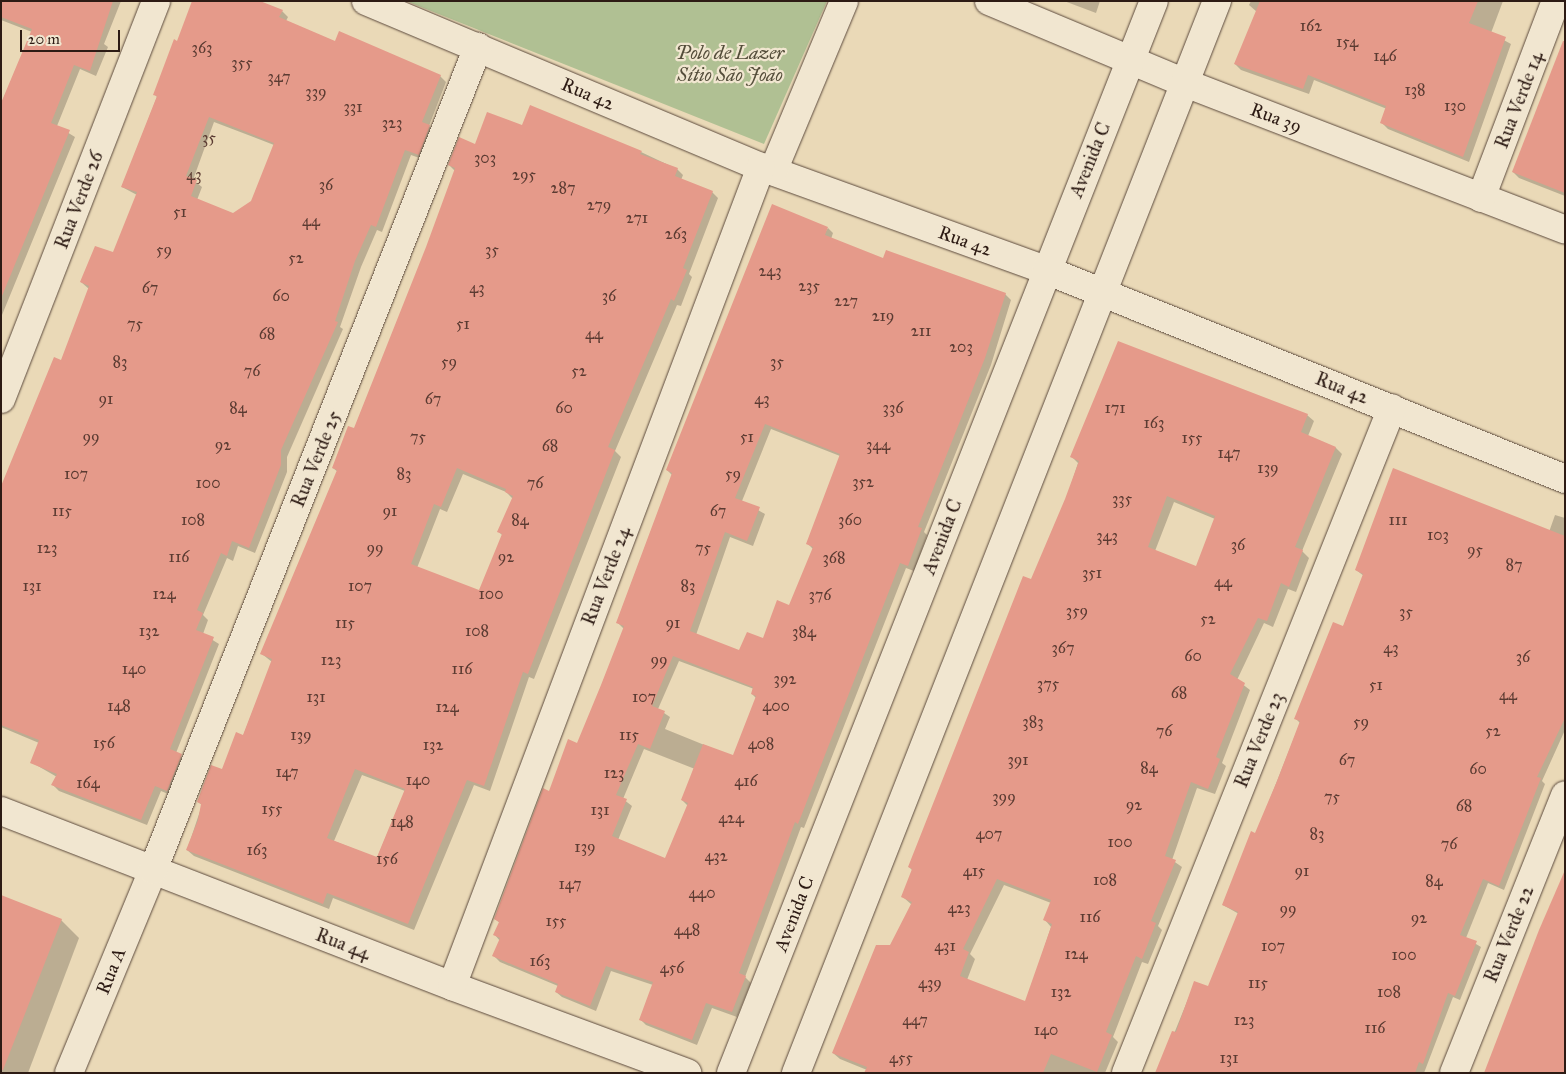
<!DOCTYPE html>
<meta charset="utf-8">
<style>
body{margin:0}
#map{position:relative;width:1566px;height:1074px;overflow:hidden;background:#ead9b7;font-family:"IM FELL Great Primer",serif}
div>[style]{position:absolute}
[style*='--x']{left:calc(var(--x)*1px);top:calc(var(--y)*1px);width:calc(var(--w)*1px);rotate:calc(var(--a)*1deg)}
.green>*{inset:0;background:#b0c093}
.shadow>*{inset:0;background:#0003}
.building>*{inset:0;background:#e59a8a}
.roads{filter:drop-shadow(0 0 1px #5c4a3d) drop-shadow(0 0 1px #5c4a3d)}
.minor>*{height:28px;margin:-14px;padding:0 14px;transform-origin:14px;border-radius:14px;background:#f1e6d0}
span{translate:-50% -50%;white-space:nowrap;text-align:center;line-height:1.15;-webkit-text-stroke:4.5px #f1e6d0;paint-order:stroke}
.number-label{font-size:16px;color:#5b3b32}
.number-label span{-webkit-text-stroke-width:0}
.park-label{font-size:19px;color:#544d3a;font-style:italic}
.street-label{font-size:19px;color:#2d1b14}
.frame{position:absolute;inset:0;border:2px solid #2d1b14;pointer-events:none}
.scale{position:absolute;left:20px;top:30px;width:100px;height:22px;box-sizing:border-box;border:2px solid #2d1b14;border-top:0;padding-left:6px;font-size:15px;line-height:18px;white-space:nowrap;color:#2d1b14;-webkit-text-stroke:4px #f1e6d0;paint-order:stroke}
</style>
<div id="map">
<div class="green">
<i style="clip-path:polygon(406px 1px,827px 1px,764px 144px)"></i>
</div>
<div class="shadow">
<i style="clip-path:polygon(1px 1px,121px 1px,104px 44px,108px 47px,96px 76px,80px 69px,57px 126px,75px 137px,2px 315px,1px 104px,32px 32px,1px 20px)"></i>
<i style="clip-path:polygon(1064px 1px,1100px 1px,1096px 13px)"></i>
<i style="clip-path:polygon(1251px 1px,1503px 1px,1491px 33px,1511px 44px,1469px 162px,1388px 129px,1382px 123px,1387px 109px,1314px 80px,1309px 94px,1241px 70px,1235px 64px,1257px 12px,1249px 5px)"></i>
<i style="clip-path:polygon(evenodd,282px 11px,288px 17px,286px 21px,335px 42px,440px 76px,446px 82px,429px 126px,436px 132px,425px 160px,411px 155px,382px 232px,377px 230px,361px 267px,340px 327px,343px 329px,287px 457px,287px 472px,255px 553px,238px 546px,233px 561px,227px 558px,203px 615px,208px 620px,203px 634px,219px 644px,176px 753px,187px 761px,173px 796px,161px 791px,147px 825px,59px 791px,53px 785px,57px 777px,31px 762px,39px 743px,1px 727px,1px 495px,61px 362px,89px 289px,81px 282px,114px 254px,137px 195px,122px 187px,157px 97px,155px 95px,178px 42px,282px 11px,214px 122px,274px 145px,252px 202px,234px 214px,197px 200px,202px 187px,193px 180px,214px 122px)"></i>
<i style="clip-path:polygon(1565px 39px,1565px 196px,1519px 178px,1513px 172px)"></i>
<i style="clip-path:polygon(evenodd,523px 126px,641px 152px,677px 169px,683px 175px,681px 180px,712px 192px,718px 198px,689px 274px,692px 277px,681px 306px,677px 305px,615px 451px,621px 457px,534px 679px,529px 677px,490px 791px,474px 785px,414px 930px,333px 898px,329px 909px,194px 856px,187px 850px,202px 805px,198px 802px,223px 771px,243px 736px,272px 662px,262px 654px,338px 472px,333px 468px,354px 430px,427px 247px,455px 171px,449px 165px,475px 145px,523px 126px,463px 474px,506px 492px,513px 499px,499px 532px,503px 536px,480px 592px,417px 568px,440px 509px,447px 512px,463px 474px,523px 126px,362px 775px,405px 791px,377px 858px,334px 841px,362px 775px)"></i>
<i style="clip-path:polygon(evenodd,828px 228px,833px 233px,831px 239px,884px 260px,1005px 294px,1011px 300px,991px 365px,924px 532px,927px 535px,914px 571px,906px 568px,804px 828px,801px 827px,745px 977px,751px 983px,737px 1017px,712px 1008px,697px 1045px,646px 1025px,640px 1019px,653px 985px,611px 971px,596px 1011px,562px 997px,556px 992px,558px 986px,500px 962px,494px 956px,500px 941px,495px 935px,500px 923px,495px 919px,550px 792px,578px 744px,624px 629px,617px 622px,672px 475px,667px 470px,828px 228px,771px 429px,840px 456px,808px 544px,813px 549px,790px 607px,763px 640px,740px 652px,696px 635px,730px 537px,753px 546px,765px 514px,742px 501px,771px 429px,828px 228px,679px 661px,754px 689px,752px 694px,757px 699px,734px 757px,665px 729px,670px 717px,658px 709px,679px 661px,828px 228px,644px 749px,695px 769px,682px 800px,688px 806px,666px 859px,618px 840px,632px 806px,623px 799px,644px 749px)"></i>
<i style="clip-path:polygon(evenodd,1307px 415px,1314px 421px,1308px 436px,1336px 448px,1342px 454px,1302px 551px,1309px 558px,1296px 592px,1288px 589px,1273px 627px,1264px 623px,1237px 680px,1250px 690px,1222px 763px,1226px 766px,1215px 794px,1197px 788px,1172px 860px,1182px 867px,1158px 926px,1162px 930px,1148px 964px,1142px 962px,1113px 1037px,1118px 1042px,1105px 1073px,866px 1073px,867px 1070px,840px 1059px,833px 1053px,912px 905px,903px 897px,913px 871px,909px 867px,1066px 500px,1078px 463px,1072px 457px,1307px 415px,1174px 502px,1215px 519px,1197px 568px,1155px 551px,1174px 502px,1307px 415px,1004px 885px,1051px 903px,1045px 920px,1051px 927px,1026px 1003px,967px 980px,975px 959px,970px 954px,1004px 885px)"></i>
<i style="clip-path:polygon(1555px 515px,1565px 518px,1565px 730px,1542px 781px,1545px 784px,1504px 890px,1488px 883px,1466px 938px,1481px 947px,1460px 1000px,1453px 997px,1424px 1073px,1158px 1073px,1195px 982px,1209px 988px,1239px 914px,1223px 905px,1256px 834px,1300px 723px,1296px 719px,1343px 627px,1364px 576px,1356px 570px,1549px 532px)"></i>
<i style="clip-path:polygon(1px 896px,61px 920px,79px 938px,28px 1073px,1px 1073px)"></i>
</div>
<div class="building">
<i style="clip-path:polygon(1px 1px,113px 1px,90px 71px,74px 65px,51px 123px,70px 130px,2px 296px,1px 103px,32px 29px,1px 17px)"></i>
<i style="clip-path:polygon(evenodd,192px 1px,260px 1px,283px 10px,279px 17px,335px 41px,339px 31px,441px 75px,422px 122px,430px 125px,419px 155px,405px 150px,376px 227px,371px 225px,355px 261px,335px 321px,338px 322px,281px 450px,281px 465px,249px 548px,232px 541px,227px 556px,221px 553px,197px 610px,203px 613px,196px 630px,214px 637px,170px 749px,182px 754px,167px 791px,155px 786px,141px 820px,51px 785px,57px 774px,30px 763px,39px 740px,1px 725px,1px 486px,54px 357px,61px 360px,89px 286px,80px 282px,95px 246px,113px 252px,137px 192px,121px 187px,157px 96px,153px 95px,174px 39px,177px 41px,192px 1px,209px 117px,274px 143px,251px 201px,233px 213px,191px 196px,197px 180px,186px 176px,209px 117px)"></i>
<i style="clip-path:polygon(1260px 1px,1478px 1px,1469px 23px,1506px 37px,1463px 157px,1380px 123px,1386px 106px,1308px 75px,1303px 89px,1234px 64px)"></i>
<i style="clip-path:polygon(1563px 41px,1565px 41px,1565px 193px,1512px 172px)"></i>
<i style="clip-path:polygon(evenodd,530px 105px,642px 151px,640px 154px,678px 168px,675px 176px,713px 191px,683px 268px,687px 270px,674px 301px,671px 299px,608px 447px,615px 450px,528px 674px,523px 672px,484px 786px,467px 780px,408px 924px,327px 893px,323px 904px,186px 850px,198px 820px,201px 804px,197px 802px,211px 765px,222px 769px,236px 732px,243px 735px,272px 659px,260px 654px,337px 470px,332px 468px,348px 426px,354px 428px,426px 247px,455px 168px,448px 165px,459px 137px,475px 144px,487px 112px,522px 125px,530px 105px,457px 468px,506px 489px,505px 492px,513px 496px,497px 532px,502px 534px,479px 590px,411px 564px,434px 504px,441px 507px,457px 468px,530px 105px,355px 769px,405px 789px,377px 857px,327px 838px,355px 769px)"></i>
<i style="clip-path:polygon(evenodd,772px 204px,828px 227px,825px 235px,883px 258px,886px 250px,1006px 293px,985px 358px,918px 527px,922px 528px,908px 566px,900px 563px,798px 824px,795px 822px,739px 973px,746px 976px,732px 1012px,706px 1003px,692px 1040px,639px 1020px,653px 982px,606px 966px,590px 1006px,555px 992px,558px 984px,492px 956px,500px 938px,493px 935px,499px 922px,494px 919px,543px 788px,549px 791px,568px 739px,577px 743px,601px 685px,624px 626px,616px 623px,672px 473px,666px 470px,772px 204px,765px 424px,840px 454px,806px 544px,813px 547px,789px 605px,777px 600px,763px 638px,747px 632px,739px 650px,690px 631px,725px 532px,747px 541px,760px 507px,735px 498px,765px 424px,772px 204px,673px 656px,753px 687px,751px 694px,756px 696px,733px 755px,703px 744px,681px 800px,688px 803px,665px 858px,612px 836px,627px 799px,616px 795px,638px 744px,650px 749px,665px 711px,652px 706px,673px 656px)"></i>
<i style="clip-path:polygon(evenodd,1118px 341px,1308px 414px,1301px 432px,1336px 447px,1295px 547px,1303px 550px,1289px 587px,1281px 583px,1267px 621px,1258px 618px,1230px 674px,1245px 683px,1216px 757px,1220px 759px,1208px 789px,1191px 782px,1165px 856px,1176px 860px,1151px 921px,1156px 923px,1142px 959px,1136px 956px,1106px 1032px,1112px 1035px,1097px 1072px,1051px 1054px,1043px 1073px,864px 1073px,867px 1067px,832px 1053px,876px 945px,890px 945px,912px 902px,901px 897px,912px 869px,908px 867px,1023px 576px,1031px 579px,1065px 499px,1079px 461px,1070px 457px,1118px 341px,1167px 496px,1215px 516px,1196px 566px,1148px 547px,1167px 496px,1118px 341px,997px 879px,1051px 900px,1043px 920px,1052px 924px,1025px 1001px,960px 976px,969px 952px,963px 949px,997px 879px)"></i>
<i style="clip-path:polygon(1393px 468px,1565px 536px,1565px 718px,1537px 777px,1541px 778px,1499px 886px,1483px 879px,1460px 935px,1477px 941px,1455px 996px,1448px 993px,1423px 1064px,1419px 1062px,1415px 1073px,1155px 1073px,1172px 1031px,1176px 1032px,1194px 981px,1208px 986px,1238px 912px,1222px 905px,1251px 831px,1255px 833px,1277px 781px,1300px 721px,1294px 719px,1333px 622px,1343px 626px,1363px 574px,1355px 570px)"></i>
<i style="clip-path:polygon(1565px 870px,1565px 1073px,1484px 1073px,1539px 930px)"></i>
<i style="clip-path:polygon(1px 895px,62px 919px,3px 1070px,1px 1070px)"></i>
</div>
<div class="roads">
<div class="minor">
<i style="--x:366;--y:1;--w:428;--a:22.8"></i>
<i style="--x:761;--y:167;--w:303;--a:19.9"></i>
<i style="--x:1046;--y:270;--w:560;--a:21.93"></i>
<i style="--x:989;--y:1;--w:212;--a:22.7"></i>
<i style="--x:1185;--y:83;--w:407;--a:21.1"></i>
<i style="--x:773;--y:171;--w:184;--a:-67.3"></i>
<i style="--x:1481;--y:198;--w:211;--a:-69.2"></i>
<i style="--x:1;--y:399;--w:427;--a:-68.7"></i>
<i style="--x:1;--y:811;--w:484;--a:21.2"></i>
<i style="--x:452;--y:986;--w:251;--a:20.3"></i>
<i style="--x:452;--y:986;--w:875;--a:-69.33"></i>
<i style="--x:69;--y:1073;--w:220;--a:-67.5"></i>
<i style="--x:153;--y:870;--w:885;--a:-68.45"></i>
<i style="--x:731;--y:1073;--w:1152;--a:-68.47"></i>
<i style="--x:796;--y:1073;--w:1152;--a:-68.56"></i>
<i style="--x:1126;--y:1073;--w:716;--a:-68.2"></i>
<i style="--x:1454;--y:1073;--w:299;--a:-68.2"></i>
</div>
</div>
<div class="number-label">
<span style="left:1311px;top:26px">162</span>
<span style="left:1347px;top:42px">154</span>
<span style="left:202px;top:48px">363</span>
<span style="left:1385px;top:56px">146</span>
<span style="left:242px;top:63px">355</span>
<span style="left:279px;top:77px">347</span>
<span style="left:1415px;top:90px">138</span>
<span style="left:316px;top:92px">339</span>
<span style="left:1455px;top:106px">130</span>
<span style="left:353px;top:107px">331</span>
<span style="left:392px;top:123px">323</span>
<span style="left:209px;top:138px">35</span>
<span style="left:485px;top:158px">303</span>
<span style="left:194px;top:175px">43</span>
<span style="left:524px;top:175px">295</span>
<span style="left:326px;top:185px">36</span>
<span style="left:563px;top:188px">287</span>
<span style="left:599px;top:205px">279</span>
<span style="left:180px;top:212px">51</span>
<span style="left:637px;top:218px">271</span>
<span style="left:311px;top:221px">44</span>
<span style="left:676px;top:234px">263</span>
<span style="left:164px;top:250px">59</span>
<span style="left:492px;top:250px">35</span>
<span style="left:296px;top:258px">52</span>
<span style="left:770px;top:271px">243</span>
<span style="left:809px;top:286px">235</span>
<span style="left:150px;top:288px">67</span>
<span style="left:477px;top:288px">43</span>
<span style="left:281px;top:296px">60</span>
<span style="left:609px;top:296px">36</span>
<span style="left:846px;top:301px">227</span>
<span style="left:883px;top:316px">219</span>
<span style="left:135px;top:324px">75</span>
<span style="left:463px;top:324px">51</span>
<span style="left:921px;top:331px">211</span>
<span style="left:267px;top:334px">68</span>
<span style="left:594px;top:334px">44</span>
<span style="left:961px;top:347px">203</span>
<span style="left:120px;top:362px">83</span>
<span style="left:449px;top:362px">59</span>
<span style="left:777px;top:362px">35</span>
<span style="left:252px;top:371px">76</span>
<span style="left:579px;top:371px">52</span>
<span style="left:106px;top:399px">91</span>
<span style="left:433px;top:399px">67</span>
<span style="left:762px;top:399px">43</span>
<span style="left:238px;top:408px">84</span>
<span style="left:564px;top:408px">60</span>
<span style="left:893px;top:408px">336</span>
<span style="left:1115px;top:408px">171</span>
<span style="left:1154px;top:423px">163</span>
<span style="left:91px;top:437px">99</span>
<span style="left:418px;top:437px">75</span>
<span style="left:747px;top:437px">51</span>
<span style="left:1192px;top:438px">155</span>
<span style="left:223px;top:445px">92</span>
<span style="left:878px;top:445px">344</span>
<span style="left:550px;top:446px">68</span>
<span style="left:1229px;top:453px">147</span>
<span style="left:1268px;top:468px">139</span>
<span style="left:76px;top:474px">107</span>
<span style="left:404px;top:474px">83</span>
<span style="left:733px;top:474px">59</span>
<span style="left:863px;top:482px">352</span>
<span style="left:208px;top:483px">100</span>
<span style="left:535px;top:483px">76</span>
<span style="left:1122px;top:499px">335</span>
<span style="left:62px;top:511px">115</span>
<span style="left:390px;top:511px">91</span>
<span style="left:718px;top:511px">67</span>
<span style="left:193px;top:520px">108</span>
<span style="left:520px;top:520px">84</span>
<span style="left:850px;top:520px">360</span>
<span style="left:1398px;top:520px">111</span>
<span style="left:1438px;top:535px">103</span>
<span style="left:1107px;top:536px">343</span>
<span style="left:1238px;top:545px">36</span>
<span style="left:47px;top:548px">123</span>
<span style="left:375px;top:548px">99</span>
<span style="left:703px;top:548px">75</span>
<span style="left:1475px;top:550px">95</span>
<span style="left:179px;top:557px">116</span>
<span style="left:506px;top:557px">92</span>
<span style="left:834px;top:558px">368</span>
<span style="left:1514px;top:565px">87</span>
<span style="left:1092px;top:573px">351</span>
<span style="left:1223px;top:582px">44</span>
<span style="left:32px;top:586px">131</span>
<span style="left:360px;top:586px">107</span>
<span style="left:688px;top:586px">83</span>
<span style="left:164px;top:594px">124</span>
<span style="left:491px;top:594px">100</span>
<span style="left:820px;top:595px">376</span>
<span style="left:1077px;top:611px">359</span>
<span style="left:1406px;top:612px">35</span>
<span style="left:1208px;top:619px">52</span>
<span style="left:345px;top:623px">115</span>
<span style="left:673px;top:623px">91</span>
<span style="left:149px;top:631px">132</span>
<span style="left:477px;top:631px">108</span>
<span style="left:804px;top:632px">384</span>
<span style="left:1063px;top:648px">367</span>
<span style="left:1391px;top:648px">43</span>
<span style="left:1193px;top:656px">60</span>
<span style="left:1523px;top:657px">36</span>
<span style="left:331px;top:660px">123</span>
<span style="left:659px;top:660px">99</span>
<span style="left:134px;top:669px">140</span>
<span style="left:462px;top:669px">116</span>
<span style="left:785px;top:679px">392</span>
<span style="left:1048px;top:684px">375</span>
<span style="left:1376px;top:685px">51</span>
<span style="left:1179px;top:693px">68</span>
<span style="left:1508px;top:695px">44</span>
<span style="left:316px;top:697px">131</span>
<span style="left:644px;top:697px">107</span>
<span style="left:119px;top:706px">148</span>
<span style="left:776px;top:706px">400</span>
<span style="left:447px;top:707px">124</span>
<span style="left:1033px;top:722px">383</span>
<span style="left:1361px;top:722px">59</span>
<span style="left:1164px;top:731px">76</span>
<span style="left:1493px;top:731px">52</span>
<span style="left:301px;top:735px">139</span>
<span style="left:629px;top:735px">115</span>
<span style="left:104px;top:743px">156</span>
<span style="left:761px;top:744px">408</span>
<span style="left:433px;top:745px">132</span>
<span style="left:1018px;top:760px">391</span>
<span style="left:1347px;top:760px">67</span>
<span style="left:1149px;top:768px">84</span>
<span style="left:1478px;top:769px">60</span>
<span style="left:287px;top:772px">147</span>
<span style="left:614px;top:773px">123</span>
<span style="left:418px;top:780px">140</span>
<span style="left:746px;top:781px">416</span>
<span style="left:88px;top:783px">164</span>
<span style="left:1004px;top:797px">399</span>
<span style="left:1332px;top:797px">75</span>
<span style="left:1134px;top:805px">92</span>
<span style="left:1464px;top:806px">68</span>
<span style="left:272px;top:809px">155</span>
<span style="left:600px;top:810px">131</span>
<span style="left:731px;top:818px">424</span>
<span style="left:402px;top:822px">148</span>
<span style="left:989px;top:834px">407</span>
<span style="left:1317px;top:834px">83</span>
<span style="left:1120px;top:842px">100</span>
<span style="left:1449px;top:844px">76</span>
<span style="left:585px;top:847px">139</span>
<span style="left:257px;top:850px">163</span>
<span style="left:716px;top:856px">432</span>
<span style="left:387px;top:859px">156</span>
<span style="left:974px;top:871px">415</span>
<span style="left:1302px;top:871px">91</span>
<span style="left:1105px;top:880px">108</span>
<span style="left:1434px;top:881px">84</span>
<span style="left:570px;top:884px">147</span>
<span style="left:702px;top:893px">440</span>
<span style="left:959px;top:908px">423</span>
<span style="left:1288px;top:909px">99</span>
<span style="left:1090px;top:917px">116</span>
<span style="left:1419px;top:918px">92</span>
<span style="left:556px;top:921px">155</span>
<span style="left:687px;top:930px">448</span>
<span style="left:945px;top:946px">431</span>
<span style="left:1273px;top:946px">107</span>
<span style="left:1076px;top:954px">124</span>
<span style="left:1404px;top:955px">100</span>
<span style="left:540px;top:961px">163</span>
<span style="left:672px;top:968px">456</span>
<span style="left:930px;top:983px">439</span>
<span style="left:1258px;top:983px">115</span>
<span style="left:1061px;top:992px">132</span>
<span style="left:1389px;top:992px">108</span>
<span style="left:915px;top:1020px">447</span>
<span style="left:1244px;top:1020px">123</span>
<span style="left:1375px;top:1028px">116</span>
<span style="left:1046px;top:1030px">140</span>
<span style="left:901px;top:1058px">455</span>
<span style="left:1229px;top:1058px">131</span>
</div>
<div class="park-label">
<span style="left:730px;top:64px">Polo de Lazer<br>Sítio São João</span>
</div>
<div class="street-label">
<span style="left:588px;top:94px;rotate:23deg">Rua 42</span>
<span style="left:1519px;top:100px;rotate:-69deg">Rua Verde 14</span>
<span style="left:1276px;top:118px;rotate:21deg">Rua 39</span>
<span style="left:1090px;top:160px;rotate:-68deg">Avenida C</span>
<span style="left:79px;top:200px;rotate:-69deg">Rua Verde 26</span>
<span style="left:965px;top:241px;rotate:20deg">Rua 42</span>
<span style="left:1342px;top:388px;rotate:22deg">Rua 42</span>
<span style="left:316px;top:459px;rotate:-68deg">Rua Verde 25</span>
<span style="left:942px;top:537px;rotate:-69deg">Avenida C</span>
<span style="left:606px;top:576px;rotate:-69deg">Rua Verde 24</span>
<span style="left:1259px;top:740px;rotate:-68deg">Rua Verde 23</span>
<span style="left:794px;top:914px;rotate:-69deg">Avenida C</span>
<span style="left:1509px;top:934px;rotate:-68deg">Rua Verde 22</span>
<span style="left:343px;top:944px;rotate:21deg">Rua 44</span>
<span style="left:111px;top:971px;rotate:-68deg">Rua A</span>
</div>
<div class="frame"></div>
<div class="scale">20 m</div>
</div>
